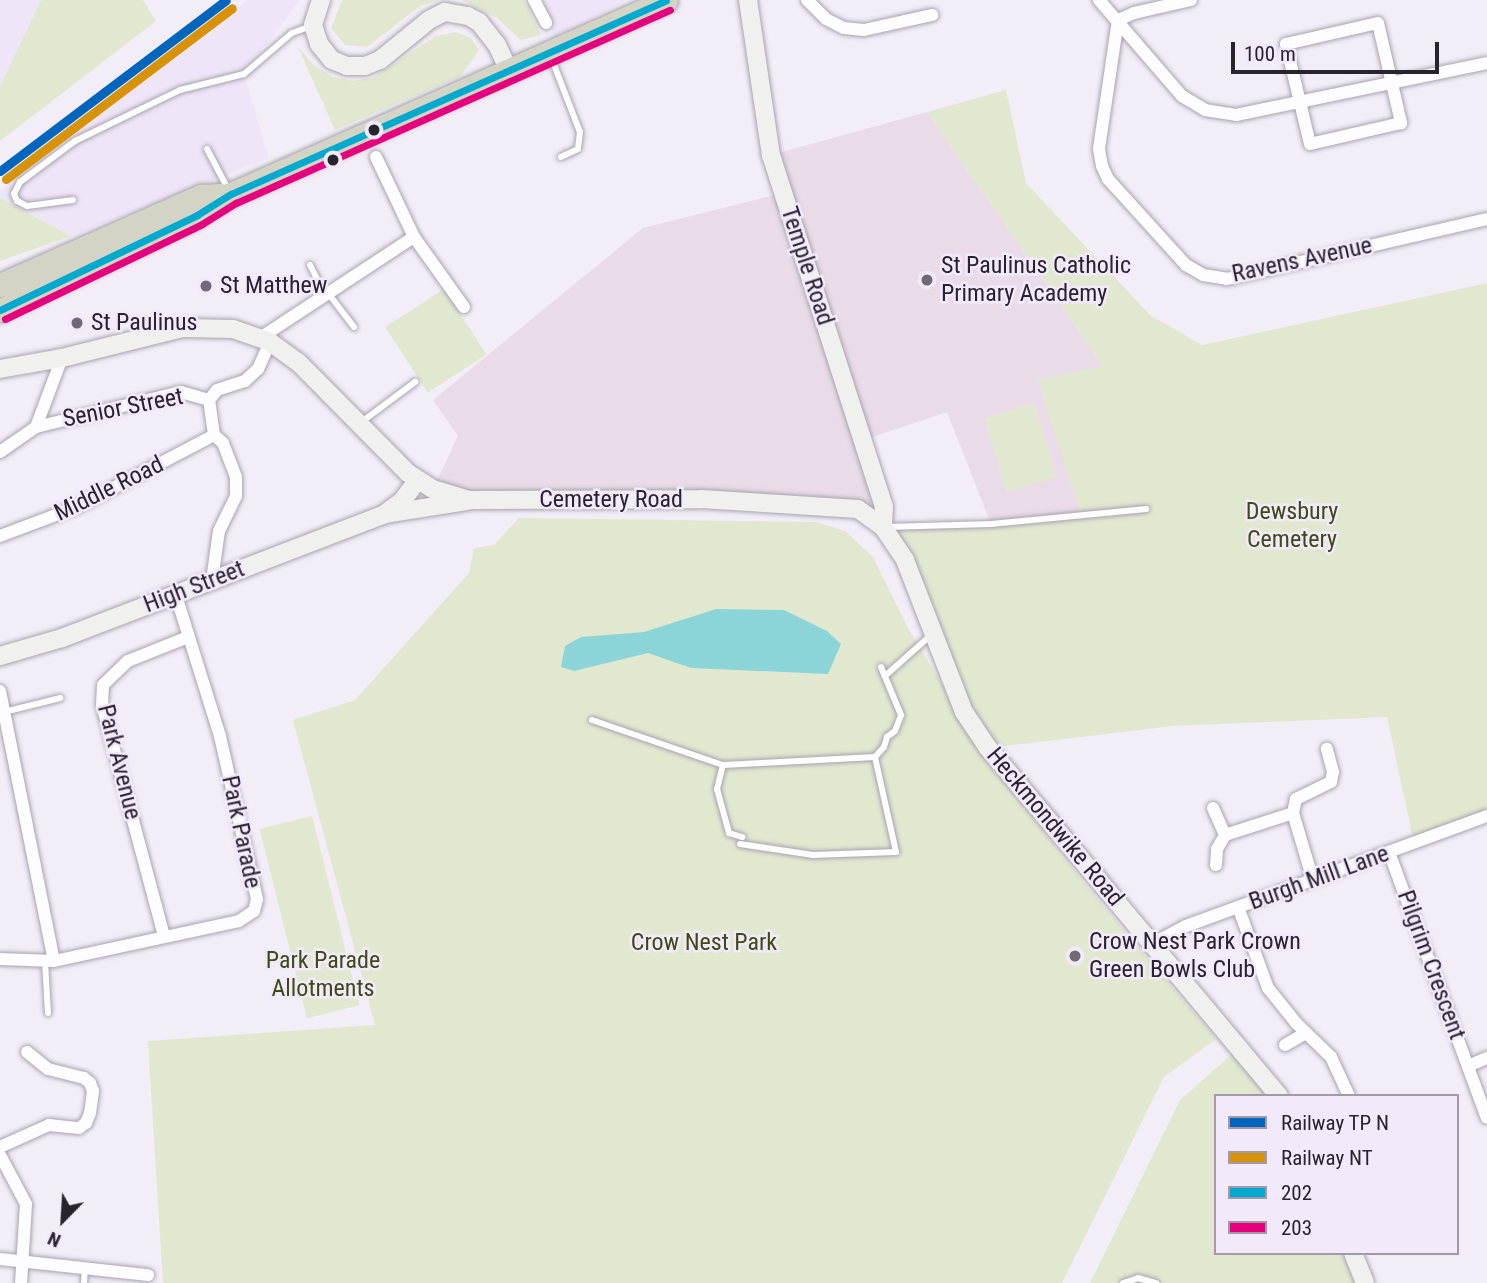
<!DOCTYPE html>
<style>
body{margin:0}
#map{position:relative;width:1487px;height:1283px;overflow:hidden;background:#f2edf7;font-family:"Roboto Condensed",sans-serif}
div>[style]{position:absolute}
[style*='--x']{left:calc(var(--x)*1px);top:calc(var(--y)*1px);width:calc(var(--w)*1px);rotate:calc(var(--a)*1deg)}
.built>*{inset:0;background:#efe5f9}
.education>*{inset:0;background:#e9dce8}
.green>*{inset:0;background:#e2e8d0;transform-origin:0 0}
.water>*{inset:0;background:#8bd5d9}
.roads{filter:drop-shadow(0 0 2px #a9a4ae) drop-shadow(0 0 2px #a9a4ae)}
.lane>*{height:6px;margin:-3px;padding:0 3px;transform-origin:3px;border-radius:3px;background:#fdfcfe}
.street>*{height:12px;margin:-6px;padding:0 6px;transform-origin:6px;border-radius:6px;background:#fdfcfe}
.secondary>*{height:18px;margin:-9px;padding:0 9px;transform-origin:9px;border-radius:9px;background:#f0f0ee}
.highway>*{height:23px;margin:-11.5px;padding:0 11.5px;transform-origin:11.5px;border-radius:11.5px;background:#d3d3c6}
.bus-1>*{height:7px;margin:-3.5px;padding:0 3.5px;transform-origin:3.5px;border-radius:3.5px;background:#00a9ce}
.bus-2>*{height:7px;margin:-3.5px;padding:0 3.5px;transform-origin:3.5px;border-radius:3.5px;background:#e5007d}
.rail-1>*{height:9px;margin:-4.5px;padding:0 4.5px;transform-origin:4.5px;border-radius:4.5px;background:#0065bd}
.rail-2>*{height:9px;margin:-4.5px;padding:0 4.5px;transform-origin:4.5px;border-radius:4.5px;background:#d89207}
.dots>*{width:19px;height:19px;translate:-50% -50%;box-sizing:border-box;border:4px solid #f2e9fb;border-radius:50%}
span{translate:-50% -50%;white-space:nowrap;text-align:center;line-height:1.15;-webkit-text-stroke:5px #f2e9fb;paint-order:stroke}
.street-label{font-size:24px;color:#29232e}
.poi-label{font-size:24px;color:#29232e}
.left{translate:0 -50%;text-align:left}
.park-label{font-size:24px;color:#3e4a13}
.legend{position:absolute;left:1214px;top:1094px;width:245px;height:161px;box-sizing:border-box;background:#f2e9fb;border:2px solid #a29aa9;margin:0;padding:9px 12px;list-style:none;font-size:21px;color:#29232e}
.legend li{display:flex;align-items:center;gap:14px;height:35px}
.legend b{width:35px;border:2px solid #a29aa9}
.north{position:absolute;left:28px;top:1185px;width:70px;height:70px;-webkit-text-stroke:5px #f2e9fb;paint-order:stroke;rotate:204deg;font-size:19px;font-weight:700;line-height:28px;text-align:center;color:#29232e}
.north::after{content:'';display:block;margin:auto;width:24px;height:32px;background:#29232e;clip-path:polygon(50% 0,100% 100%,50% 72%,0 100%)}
.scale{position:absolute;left:1231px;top:42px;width:208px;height:32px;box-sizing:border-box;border:4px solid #29232e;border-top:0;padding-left:9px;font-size:21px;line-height:24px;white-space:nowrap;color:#29232e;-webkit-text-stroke:5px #f2e9fb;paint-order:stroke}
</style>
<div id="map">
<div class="built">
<i style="clip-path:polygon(0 0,41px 0,0 86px)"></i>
<i style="clip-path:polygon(248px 0,300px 0,244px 74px,269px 158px,71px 236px,0 198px,0 190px)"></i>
<i style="clip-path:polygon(544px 0,627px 0,554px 38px)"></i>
</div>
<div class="education">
<i style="clip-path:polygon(927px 112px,1103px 366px,1081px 516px,991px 524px,947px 412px,863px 440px,883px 527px,858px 510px,524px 500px,433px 489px,458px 436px,433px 400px,643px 228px,783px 193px,771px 155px)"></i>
</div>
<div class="green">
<i style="clip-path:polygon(41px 0,143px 0,156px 21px,0 141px,0 86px)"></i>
<i style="clip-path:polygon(342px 0,440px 0,420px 6px,367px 47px,345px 45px,331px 28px)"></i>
<i style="clip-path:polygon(462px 0,524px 0,541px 35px,521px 40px,497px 18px)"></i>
<i style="clip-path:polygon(456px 32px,471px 38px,479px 50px,461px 76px,335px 130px,298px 47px,315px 66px,333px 77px,353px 81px,374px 77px,436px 36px)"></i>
<i style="clip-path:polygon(1006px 90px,1026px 183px,1150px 315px,1202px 345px,1487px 283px,1487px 816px,1414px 843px,1387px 717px,1173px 726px,988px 748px,883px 527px,1081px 515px,1038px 380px,1103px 366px,927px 112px)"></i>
<i style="clip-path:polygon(0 198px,71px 236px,0 261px)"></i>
<i style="left:444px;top:289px;width:78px;height:70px;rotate:57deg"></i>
<i style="left:1034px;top:403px;width:77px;height:52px;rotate:73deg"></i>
<i style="clip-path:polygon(519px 518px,816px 522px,845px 531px,873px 557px,909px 630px,994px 768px,1091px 891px,1216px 1039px,1164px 1077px,1062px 1283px,163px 1283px,148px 1041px,375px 1025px,293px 720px,355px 700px,469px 573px,474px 548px,494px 545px)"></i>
<i style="left:312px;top:816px;width:195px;height:54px;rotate:76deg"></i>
<i style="clip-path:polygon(1232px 1054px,1275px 1096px,1216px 1096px,1216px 1253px,1353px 1253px,1365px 1283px,1090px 1283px,1180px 1100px)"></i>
</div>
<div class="water">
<i style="clip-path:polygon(716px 609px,784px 610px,827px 631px,841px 644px,828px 674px,691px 668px,648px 653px,574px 671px,561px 667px,565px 646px,581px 637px,644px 632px)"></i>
</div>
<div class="roads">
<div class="lane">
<i style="--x:551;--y:57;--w:80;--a:68.9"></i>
<i style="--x:580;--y:132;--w:17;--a:97"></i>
<i style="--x:578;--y:149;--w:19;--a:155"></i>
<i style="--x:207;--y:149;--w:45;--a:62.3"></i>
<i style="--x:73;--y:200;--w:46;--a:172.6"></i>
<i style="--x:27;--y:206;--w:11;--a:-153"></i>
<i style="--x:17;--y:201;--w:8;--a:-113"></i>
<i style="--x:14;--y:194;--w:13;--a:-63"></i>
<i style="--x:20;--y:182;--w:69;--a:-36.7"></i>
<i style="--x:75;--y:141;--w:117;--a:-25.9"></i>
<i style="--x:180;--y:90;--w:66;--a:-14"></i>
<i style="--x:244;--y:74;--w:63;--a:-40.5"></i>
<i style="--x:292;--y:33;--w:20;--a:-20"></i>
<i style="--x:310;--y:265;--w:34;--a:63"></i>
<i style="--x:328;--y:293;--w:43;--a:52.6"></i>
<i style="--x:360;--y:423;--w:69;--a:-36.7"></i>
<i style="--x:885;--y:527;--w:106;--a:-1.6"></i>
<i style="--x:991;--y:524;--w:156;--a:-5.5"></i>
<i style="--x:885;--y:676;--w:62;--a:-41.7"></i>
<i style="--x:4;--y:712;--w:58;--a:-14"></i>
<i style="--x:592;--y:720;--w:139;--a:19"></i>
<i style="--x:875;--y:757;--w:13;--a:-48"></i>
<i style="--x:884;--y:747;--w:10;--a:-73"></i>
<i style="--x:887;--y:737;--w:10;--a:-37"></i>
<i style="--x:895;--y:731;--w:17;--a:-69"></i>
<i style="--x:901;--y:715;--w:52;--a:-112.6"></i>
<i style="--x:740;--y:844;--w:74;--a:8.6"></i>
<i style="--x:813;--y:855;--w:83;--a:-2.1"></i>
<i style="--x:896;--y:852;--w:97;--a:-102.5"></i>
<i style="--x:875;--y:757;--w:152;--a:177"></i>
<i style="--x:723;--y:765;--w:25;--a:104"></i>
<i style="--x:717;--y:789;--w:46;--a:74.7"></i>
<i style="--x:729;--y:833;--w:14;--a:17"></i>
<i style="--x:45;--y:962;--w:51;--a:86.6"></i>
<i style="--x:84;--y:1283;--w:14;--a:-86"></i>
<i style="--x:1123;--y:1283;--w:16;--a:-18"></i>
<i style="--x:1138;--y:1278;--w:19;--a:16"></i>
</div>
<div class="street">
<i style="--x:534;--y:0;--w:26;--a:62"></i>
<i style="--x:807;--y:0;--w:27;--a:45"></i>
<i style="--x:826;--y:19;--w:20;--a:27"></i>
<i style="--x:844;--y:28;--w:20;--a:6"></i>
<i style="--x:864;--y:30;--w:70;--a:-12.4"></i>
<i style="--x:1099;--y:0;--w:127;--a:49.2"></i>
<i style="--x:1182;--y:96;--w:27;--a:31"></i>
<i style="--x:1205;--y:110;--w:31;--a:9"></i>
<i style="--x:1236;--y:115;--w:256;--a:-11.7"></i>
<i style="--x:1191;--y:0;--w:58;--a:167.2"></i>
<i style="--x:1134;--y:13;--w:17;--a:156"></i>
<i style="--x:1118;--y:20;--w:130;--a:98.4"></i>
<i style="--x:1099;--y:149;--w:17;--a:80"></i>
<i style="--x:1102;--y:166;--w:14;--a:65"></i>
<i style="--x:1108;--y:179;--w:116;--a:47.8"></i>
<i style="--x:1186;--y:265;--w:20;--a:30"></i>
<i style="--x:1203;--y:275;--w:24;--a:9"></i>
<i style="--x:1227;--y:279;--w:267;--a:-13"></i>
<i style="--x:1378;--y:23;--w:103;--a:77"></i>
<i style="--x:1401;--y:123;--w:93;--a:167"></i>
<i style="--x:1310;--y:144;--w:103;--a:-103.5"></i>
<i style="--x:1286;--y:44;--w:94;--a:-12.9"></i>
<i style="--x:376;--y:157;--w:89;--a:64.6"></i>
<i style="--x:414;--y:237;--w:86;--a:54.5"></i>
<i style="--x:260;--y:338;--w:184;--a:-33.3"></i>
<i style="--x:36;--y:427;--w:74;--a:-69.4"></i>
<i style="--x:0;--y:452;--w:44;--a:-34.8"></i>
<i style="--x:36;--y:427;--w:149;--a:-13.6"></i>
<i style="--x:181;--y:392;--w:29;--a:16"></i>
<i style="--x:0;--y:536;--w:82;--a:-20.6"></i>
<i style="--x:77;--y:507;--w:155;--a:-27.7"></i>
<i style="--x:212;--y:580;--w:49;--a:-81.9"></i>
<i style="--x:219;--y:531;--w:39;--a:-64"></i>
<i style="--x:236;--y:496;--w:19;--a:-90"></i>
<i style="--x:236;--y:477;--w:36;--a:-111"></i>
<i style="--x:223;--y:443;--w:12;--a:-138"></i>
<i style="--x:214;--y:435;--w:35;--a:-98"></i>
<i style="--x:209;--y:400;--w:13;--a:-51"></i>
<i style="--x:217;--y:390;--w:29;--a:-18"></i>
<i style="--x:245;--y:381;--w:18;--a:-43"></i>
<i style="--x:258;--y:369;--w:30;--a:-66"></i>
<i style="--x:0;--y:691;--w:275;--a:78.7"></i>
<i style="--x:1213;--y:808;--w:30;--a:66"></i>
<i style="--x:1293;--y:813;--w:14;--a:-78"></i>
<i style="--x:1296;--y:799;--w:39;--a:-26"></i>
<i style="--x:1331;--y:782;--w:10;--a:-79"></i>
<i style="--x:1333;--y:772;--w:24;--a:-105"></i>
<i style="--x:1389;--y:852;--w:283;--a:69.8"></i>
<i style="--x:1216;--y:865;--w:16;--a:-86"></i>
<i style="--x:1217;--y:849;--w:16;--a:-60"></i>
<i style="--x:1225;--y:835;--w:71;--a:-17.9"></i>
<i style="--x:1293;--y:813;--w:70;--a:73.4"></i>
<i style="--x:1238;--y:907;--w:86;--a:69.7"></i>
<i style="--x:1268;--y:988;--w:45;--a:51.3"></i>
<i style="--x:1296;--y:1023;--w:49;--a:44.2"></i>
<i style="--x:1331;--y:1057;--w:43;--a:65.2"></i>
<i style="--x:164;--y:936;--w:239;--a:-105"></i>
<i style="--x:102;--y:705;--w:20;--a:-87"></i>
<i style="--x:103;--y:685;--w:35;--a:-44"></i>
<i style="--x:128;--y:661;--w:65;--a:-21.8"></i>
<i style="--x:1152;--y:944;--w:38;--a:-28"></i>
<i style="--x:1186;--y:926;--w:320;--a:-20.1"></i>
<i style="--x:0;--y:959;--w:54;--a:2.1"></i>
<i style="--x:54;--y:961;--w:189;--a:-12.2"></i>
<i style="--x:239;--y:921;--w:18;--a:-34"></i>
<i style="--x:254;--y:911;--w:12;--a:-76"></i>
<i style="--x:257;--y:899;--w:167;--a:-102.8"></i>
<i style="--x:220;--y:736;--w:147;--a:-107.4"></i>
<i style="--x:1285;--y:1045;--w:24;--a:-30"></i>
<i style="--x:1468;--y:1066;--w:21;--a:-23"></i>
<i style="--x:0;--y:1147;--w:54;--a:-24.2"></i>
<i style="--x:49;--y:1125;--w:30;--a:6"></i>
<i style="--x:79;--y:1128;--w:9;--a:-36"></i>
<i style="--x:86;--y:1123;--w:11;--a:-68"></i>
<i style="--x:90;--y:1113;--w:22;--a:-82"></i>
<i style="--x:93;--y:1091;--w:9;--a:-111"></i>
<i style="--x:90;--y:1083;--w:8;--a:-140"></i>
<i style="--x:84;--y:1078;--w:37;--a:-166"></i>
<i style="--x:48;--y:1069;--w:27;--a:-141"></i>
<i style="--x:0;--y:1155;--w:55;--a:62"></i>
<i style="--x:26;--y:1204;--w:79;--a:93.6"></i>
<i style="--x:0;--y:1259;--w:149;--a:6.2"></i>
</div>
<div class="secondary">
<i style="--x:321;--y:0;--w:26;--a:108"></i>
<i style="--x:313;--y:25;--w:20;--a:72"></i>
<i style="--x:319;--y:44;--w:21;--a:51"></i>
<i style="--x:332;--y:60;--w:16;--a:22"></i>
<i style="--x:347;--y:66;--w:18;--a:0"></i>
<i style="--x:365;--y:66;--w:16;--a:-22"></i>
<i style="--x:380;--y:60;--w:63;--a:-39.2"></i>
<i style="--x:429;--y:20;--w:18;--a:-27"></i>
<i style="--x:445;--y:12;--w:23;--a:10"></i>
<i style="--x:468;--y:16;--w:13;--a:29"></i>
<i style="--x:479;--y:22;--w:29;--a:52"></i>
<i style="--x:497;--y:45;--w:29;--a:65"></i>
<i style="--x:748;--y:0;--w:157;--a:81.6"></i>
<i style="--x:771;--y:155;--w:369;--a:72.2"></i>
<i style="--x:884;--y:506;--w:21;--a:93"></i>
<i style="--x:0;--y:369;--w:63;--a:-10.1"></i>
<i style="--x:62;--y:358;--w:124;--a:-14"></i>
<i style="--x:182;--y:328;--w:51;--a:1.1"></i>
<i style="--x:233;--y:329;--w:39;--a:19"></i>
<i style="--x:270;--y:342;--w:34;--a:36"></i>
<i style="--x:298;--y:362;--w:156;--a:45.3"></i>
<i style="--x:408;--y:473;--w:30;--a:33"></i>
<i style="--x:433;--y:489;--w:38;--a:17"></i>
<i style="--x:469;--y:500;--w:233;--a:-0.2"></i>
<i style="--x:702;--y:499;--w:156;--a:3.7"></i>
<i style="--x:858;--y:509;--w:31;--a:36"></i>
<i style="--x:883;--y:527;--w:40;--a:56"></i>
<i style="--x:905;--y:560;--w:163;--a:68.8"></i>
<i style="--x:964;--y:712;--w:43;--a:56.3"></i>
<i style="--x:988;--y:748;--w:454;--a:50.1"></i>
<i style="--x:387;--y:512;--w:19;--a:-36"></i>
<i style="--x:402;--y:501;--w:26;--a:-53"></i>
<i style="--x:0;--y:656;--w:65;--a:-16.2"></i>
<i style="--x:62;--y:638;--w:346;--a:-21"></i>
<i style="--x:385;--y:514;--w:83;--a:-9"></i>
<i style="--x:1353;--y:1253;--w:32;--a:68"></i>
</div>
<div class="highway">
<i style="--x:0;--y:285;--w:220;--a:-23.9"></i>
<i style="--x:201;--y:196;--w:19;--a:-3"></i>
<i style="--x:0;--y:310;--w:219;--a:-25.7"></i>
<i style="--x:197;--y:215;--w:40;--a:-32"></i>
<i style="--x:231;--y:194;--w:476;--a:-24"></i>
</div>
</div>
<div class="bus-1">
<i style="--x:0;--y:310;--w:219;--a:-25.7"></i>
<i style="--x:197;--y:215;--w:40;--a:-32"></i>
<i style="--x:231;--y:194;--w:476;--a:-24"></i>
</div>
<div class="bus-2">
<i style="--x:5;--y:319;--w:219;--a:-25.7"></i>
<i style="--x:202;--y:224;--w:40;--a:-32"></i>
<i style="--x:236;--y:203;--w:475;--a:-24"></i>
</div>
<div class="rail-1">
<i style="--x:0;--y:171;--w:283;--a:-37.1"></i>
</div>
<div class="rail-2">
<i style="--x:6;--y:179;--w:283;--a:-37.1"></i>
</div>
<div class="dots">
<i style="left:374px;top:130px;background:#29232e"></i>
<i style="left:333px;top:160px;background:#29232e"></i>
<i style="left:927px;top:280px;background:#6f6a74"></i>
<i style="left:206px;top:286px;background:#6f6a74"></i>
<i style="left:77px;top:323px;background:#6f6a74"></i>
<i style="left:1075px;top:956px;background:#6f6a74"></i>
</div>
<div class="street-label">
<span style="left:1302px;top:260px;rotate:-12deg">Ravens Avenue</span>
<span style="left:807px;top:266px;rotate:72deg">Temple Road</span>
<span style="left:123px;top:408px;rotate:-11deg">Senior Street</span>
<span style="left:109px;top:489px;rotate:-26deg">Middle Road</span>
<span style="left:611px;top:500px">Cemetery Road</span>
<span style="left:194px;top:587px;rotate:-21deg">High Street</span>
<span style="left:119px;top:762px;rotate:76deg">Park Avenue</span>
<span style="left:1055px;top:827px;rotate:50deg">Heckmondwike Road</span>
<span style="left:241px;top:832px;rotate:78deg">Park Parade</span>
<span style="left:1319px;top:878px;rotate:-20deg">Burgh Mill Lane</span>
<span style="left:1431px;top:965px;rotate:70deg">Pilgrim Crescent</span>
</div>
<div class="poi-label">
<span class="left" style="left:941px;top:280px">St Paulinus Catholic<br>Primary Academy</span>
<span class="left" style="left:220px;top:286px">St Matthew</span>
<span class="left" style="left:91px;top:323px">St Paulinus</span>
<span class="left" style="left:1089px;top:956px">Crow Nest Park Crown<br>Green Bowls Club</span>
</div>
<div class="park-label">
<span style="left:1292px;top:526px">Dewsbury<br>Cemetery</span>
<span style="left:704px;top:943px">Crow Nest Park</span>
<span style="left:323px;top:975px">Park Parade<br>Allotments</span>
</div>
<ul class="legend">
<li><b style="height:9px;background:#0065bd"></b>Railway TP N</li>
<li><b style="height:9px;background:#d89207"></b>Railway NT</li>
<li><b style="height:9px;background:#00a9ce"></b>202</li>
<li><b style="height:9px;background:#e5007d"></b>203</li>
</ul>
<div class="north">N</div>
<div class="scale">100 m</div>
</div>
